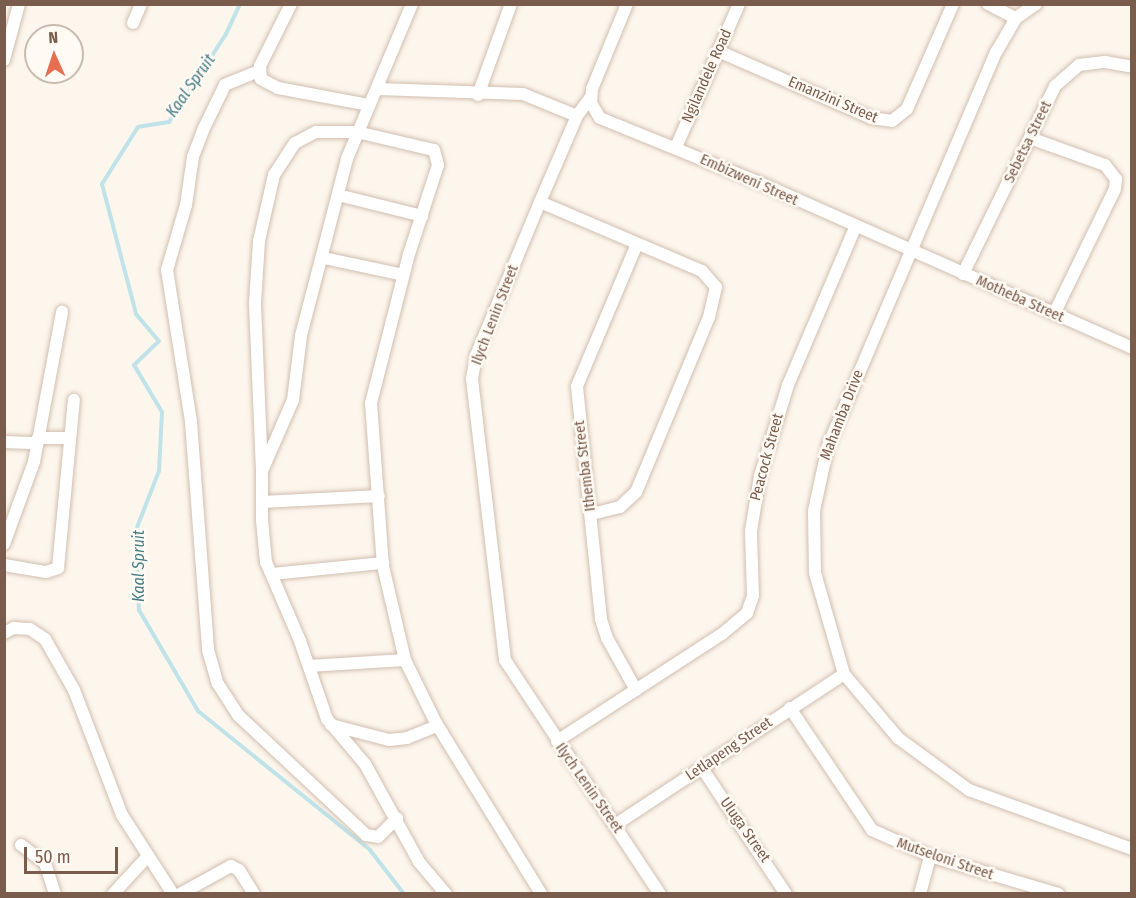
<!DOCTYPE html>
<style>
body{margin:0}
#map{position:relative;width:1136px;height:898px;overflow:hidden;background:#fdf6ec;font-family:"Fira Sans Condensed",sans-serif}
div>[style]{position:absolute}
[style*='--x']{left:calc(var(--x)*1px);top:calc(var(--y)*1px);width:calc(var(--w)*1px);rotate:calc(var(--a)*1deg)}
.stream>*{height:4px;margin:-2px;padding:0 2px;transform-origin:2px;border-radius:2px;background:#bfe3e8}
.roads{filter:drop-shadow(0 0 2px #d1beb0) drop-shadow(0 0 2px #d1beb0)}
.street>*{height:12px;margin:-6px;padding:0 6px;transform-origin:6px;border-radius:6px;background:#fff}
span{translate:-50% -50%;white-space:nowrap;text-align:center;line-height:1.15;-webkit-text-stroke:5px #fffaf3;paint-order:stroke}
.street-label{font-size:15px;color:#7a5c4d}
.water-label{font-size:16px;color:#437c86;font-style:italic}
.frame{position:absolute;inset:0;border:6px solid #7a5c4d;pointer-events:none}
.north{position:absolute;left:24px;top:24px;width:60px;height:60px;box-sizing:border-box;background:#fffaf3;border:2px solid #cabbb1;border-radius:50%;rotate:357deg;font-size:16px;font-weight:700;line-height:24px;text-align:center;color:#7a5c4d}
.north::after{content:'';display:block;margin:auto;width:21px;height:27px;background:#e76f51;clip-path:polygon(50% 0,100% 100%,50% 72%,0 100%)}
.scale{position:absolute;left:24px;top:847px;width:94px;height:27px;box-sizing:border-box;border:3px solid #7a5c4d;border-top:0;padding-left:8px;font-size:18px;line-height:21px;white-space:nowrap;color:#7a5c4d;-webkit-text-stroke:4px #fffaf3;paint-order:stroke}
</style>
<div id="map">
<div class="stream">
<i style="--x:240;--y:4;--w:33;--a:115"></i>
<i style="--x:226;--y:34;--w:105;--a:122.9"></i>
<i style="--x:169;--y:122;--w:31;--a:171"></i>
<i style="--x:138;--y:127;--w:67;--a:122.3"></i>
<i style="--x:102;--y:184;--w:134;--a:75.3"></i>
<i style="--x:136;--y:314;--w:35;--a:50"></i>
<i style="--x:159;--y:341;--w:35;--a:136"></i>
<i style="--x:134;--y:365;--w:55;--a:59.2"></i>
<i style="--x:162;--y:412;--w:59;--a:92.9"></i>
<i style="--x:159;--y:471;--w:63;--a:111.3"></i>
<i style="--x:136;--y:530;--w:80;--a:87.9"></i>
<i style="--x:139;--y:610;--w:117;--a:59.7"></i>
<i style="--x:198;--y:711;--w:221;--a:38.9"></i>
<i style="--x:370;--y:850;--w:56;--a:52.3"></i>
</div>
<div class="roads">
<div class="street">
<i style="--x:291;--y:4;--w:69;--a:116.6"></i>
<i style="--x:260;--y:66;--w:13;--a:86"></i>
<i style="--x:261;--y:79;--w:19;--a:28"></i>
<i style="--x:278;--y:88;--w:93;--a:10.6"></i>
<i style="--x:412;--y:4;--w:168;--a:112.8"></i>
<i style="--x:347;--y:159;--w:183;--a:104.6"></i>
<i style="--x:301;--y:336;--w:64;--a:97.1"></i>
<i style="--x:293;--y:400;--w:77;--a:113.6"></i>
<i style="--x:262;--y:471;--w:49;--a:90"></i>
<i style="--x:262;--y:520;--w:42;--a:84.6"></i>
<i style="--x:266;--y:562;--w:86;--a:66.7"></i>
<i style="--x:300;--y:641;--w:83;--a:70.9"></i>
<i style="--x:327;--y:719;--w:59;--a:49.8"></i>
<i style="--x:365;--y:764;--w:112;--a:61.1"></i>
<i style="--x:419;--y:862;--w:42;--a:49.8"></i>
<i style="--x:627;--y:4;--w:92;--a:112.4"></i>
<i style="--x:592;--y:89;--w:14;--a:94"></i>
<i style="--x:591;--y:103;--w:17;--a:59"></i>
<i style="--x:600;--y:118;--w:173;--a:22.1"></i>
<i style="--x:760;--y:183;--w:407;--a:23.9"></i>
<i style="--x:988;--y:4;--w:31;--a:27"></i>
<i style="--x:1036;--y:4;--w:24;--a:145"></i>
<i style="--x:1016;--y:18;--w:39;--a:120"></i>
<i style="--x:996;--y:52;--w:428;--a:113.1"></i>
<i style="--x:828;--y:446;--w:66;--a:102.2"></i>
<i style="--x:814;--y:511;--w:62;--a:89.1"></i>
<i style="--x:815;--y:573;--w:105;--a:74"></i>
<i style="--x:844;--y:674;--w:84;--a:49.8"></i>
<i style="--x:898;--y:738;--w:88;--a:36.2"></i>
<i style="--x:969;--y:790;--w:173;--a:19.9"></i>
<i style="--x:133;--y:23;--w:21;--a:-67"></i>
<i style="--x:718;--y:51;--w:167;--a:23.6"></i>
<i style="--x:871;--y:118;--w:21;--a:8"></i>
<i style="--x:892;--y:121;--w:19;--a:-39"></i>
<i style="--x:907;--y:109;--w:115;--a:-66.3"></i>
<i style="--x:4;--y:60;--w:58;--a:-75"></i>
<i style="--x:259;--y:71;--w:37;--a:158"></i>
<i style="--x:225;--y:85;--w:48;--a:116"></i>
<i style="--x:204;--y:128;--w:31;--a:111"></i>
<i style="--x:193;--y:157;--w:49;--a:98.3"></i>
<i style="--x:186;--y:205;--w:68;--a:106.3"></i>
<i style="--x:167;--y:270;--w:154;--a:81"></i>
<i style="--x:191;--y:422;--w:229;--a:85.7"></i>
<i style="--x:208;--y:650;--w:35;--a:74"></i>
<i style="--x:218;--y:684;--w:38;--a:57"></i>
<i style="--x:239;--y:716;--w:174;--a:43.1"></i>
<i style="--x:366;--y:835;--w:12;--a:9"></i>
<i style="--x:378;--y:837;--w:27;--a:-45"></i>
<i style="--x:378;--y:89;--w:145;--a:2"></i>
<i style="--x:523;--y:94;--w:58;--a:22.2"></i>
<i style="--x:478;--y:95;--w:97;--a:-70.1"></i>
<i style="--x:590;--y:98;--w:22;--a:126"></i>
<i style="--x:577;--y:116;--w:94;--a:113.3"></i>
<i style="--x:540;--y:202;--w:167;--a:112.6"></i>
<i style="--x:476;--y:356;--w:23;--a:100"></i>
<i style="--x:472;--y:379;--w:283;--a:83.3"></i>
<i style="--x:505;--y:660;--w:281;--a:56.5"></i>
<i style="--x:1030;--y:138;--w:80;--a:19.8"></i>
<i style="--x:1105;--y:165;--w:18;--a:52"></i>
<i style="--x:1116;--y:179;--w:10;--a:96"></i>
<i style="--x:1115;--y:189;--w:139;--a:116"></i>
<i style="--x:676;--y:147;--w:156;--a:-66.2"></i>
<i style="--x:338;--y:195;--w:87;--a:14"></i>
<i style="--x:540;--y:202;--w:176;--a:23.1"></i>
<i style="--x:702;--y:271;--w:21;--a:49"></i>
<i style="--x:716;--y:287;--w:31;--a:103"></i>
<i style="--x:709;--y:317;--w:190;--a:112.6"></i>
<i style="--x:636;--y:492;--w:22;--a:137"></i>
<i style="--x:620;--y:507;--w:30;--a:166"></i>
<i style="--x:324;--y:258;--w:81;--a:12.1"></i>
<i style="--x:963;--y:274;--w:209;--a:-63.9"></i>
<i style="--x:1055;--y:86;--w:32;--a:-41"></i>
<i style="--x:1079;--y:65;--w:26;--a:-7"></i>
<i style="--x:1105;--y:62;--w:27;--a:10"></i>
<i style="--x:38;--y:438;--w:31;--a:0"></i>
<i style="--x:4;--y:442;--w:33;--a:2"></i>
<i style="--x:262;--y:471;--w:168;--a:-92.4"></i>
<i style="--x:255;--y:303;--w:62;--a:-86.3"></i>
<i style="--x:259;--y:241;--w:68;--a:-77.2"></i>
<i style="--x:274;--y:175;--w:38;--a:-57"></i>
<i style="--x:295;--y:143;--w:24;--a:-28"></i>
<i style="--x:316;--y:132;--w:41;--a:0"></i>
<i style="--x:357;--y:132;--w:79;--a:13.2"></i>
<i style="--x:434;--y:150;--w:16;--a:75"></i>
<i style="--x:438;--y:165;--w:94;--a:108"></i>
<i style="--x:409;--y:254;--w:154;--a:104.3"></i>
<i style="--x:371;--y:403;--w:163;--a:85.8"></i>
<i style="--x:383;--y:566;--w:97;--a:76.8"></i>
<i style="--x:405;--y:660;--w:70;--a:63.8"></i>
<i style="--x:436;--y:723;--w:201;--a:58.4"></i>
<i style="--x:262;--y:502;--w:117;--a:-2.9"></i>
<i style="--x:4;--y:544;--w:87;--a:-69.9"></i>
<i style="--x:34;--y:462;--w:153;--a:-79.4"></i>
<i style="--x:4;--y:565;--w:43;--a:9.5"></i>
<i style="--x:46;--y:572;--w:13;--a:-18"></i>
<i style="--x:58;--y:568;--w:169;--a:-84.6"></i>
<i style="--x:272;--y:574;--w:112;--a:-5.7"></i>
<i style="--x:4;--y:633;--w:11;--a:-27"></i>
<i style="--x:14;--y:628;--w:16;--a:4"></i>
<i style="--x:30;--y:629;--w:18;--a:34"></i>
<i style="--x:45;--y:639;--w:59;--a:60.4"></i>
<i style="--x:74;--y:690;--w:134;--a:69"></i>
<i style="--x:122;--y:815;--w:94;--a:57.2"></i>
<i style="--x:309;--y:666;--w:96;--a:-3.6"></i>
<i style="--x:636;--y:690;--w:60;--a:-119.1"></i>
<i style="--x:607;--y:638;--w:20;--a:-108"></i>
<i style="--x:601;--y:619;--w:234;--a:-95.9"></i>
<i style="--x:577;--y:386;--w:154;--a:-67.1"></i>
<i style="--x:790;--y:708;--w:147;--a:56.1"></i>
<i style="--x:872;--y:830;--w:64;--a:24.1"></i>
<i style="--x:930;--y:856;--w:134;--a:16.5"></i>
<i style="--x:331;--y:725;--w:60;--a:14.5"></i>
<i style="--x:389;--y:740;--w:18;--a:-6"></i>
<i style="--x:407;--y:738;--w:32;--a:-22"></i>
<i style="--x:557;--y:741;--w:197;--a:-33"></i>
<i style="--x:722;--y:634;--w:33;--a:-40"></i>
<i style="--x:747;--y:613;--w:18;--a:-71"></i>
<i style="--x:753;--y:596;--w:65;--a:-91.8"></i>
<i style="--x:751;--y:531;--w:56;--a:-80.7"></i>
<i style="--x:760;--y:476;--w:95;--a:-72.9"></i>
<i style="--x:788;--y:385;--w:171;--a:-66.9"></i>
<i style="--x:702;--y:768;--w:151;--a:56.3"></i>
<i style="--x:615;--y:825;--w:274;--a:-33.4"></i>
<i style="--x:21;--y:845;--w:30;--a:37"></i>
<i style="--x:45;--y:863;--w:33;--a:72"></i>
<i style="--x:113;--y:894;--w:52;--a:-47.4"></i>
<i style="--x:180;--y:894;--w:58;--a:-28.8"></i>
<i style="--x:231;--y:866;--w:9;--a:27"></i>
<i style="--x:239;--y:870;--w:28;--a:58"></i>
<i style="--x:920;--y:894;--w:39;--a:-75"></i>
</div>
</div>
<div class="street-label">
<span style="left:707px;top:76px;rotate:-66deg">Ngilandele Road</span>
<span style="left:833px;top:100px;rotate:23deg">Emanzini Street</span>
<span style="left:1028px;top:142px;rotate:-64deg">Sebetsa Street</span>
<span style="left:749px;top:180px;rotate:24deg">Embizweni Street</span>
<span style="left:1020px;top:299px;rotate:24deg">Motheba Street</span>
<span style="left:495px;top:315px;rotate:-69deg">Ilych Lenin Street</span>
<span style="left:842px;top:415px;rotate:-69deg">Mahamba Drive</span>
<span style="left:767px;top:457px;rotate:-75deg">Peacock Street</span>
<span style="left:585px;top:466px;rotate:-97deg">Ithemba Street</span>
<span style="left:729px;top:749px;rotate:-34deg">Letlapeng Street</span>
<span style="left:589px;top:788px;rotate:55deg">Ilych Lenin Street</span>
<span style="left:745px;top:830px;rotate:55deg">Uluga Street</span>
<span style="left:945px;top:859px;rotate:19deg">Mutseloni Street</span>
</div>
<div class="water-label">
<span style="left:191px;top:86px;rotate:-55deg">Kaal Spruit</span>
<span style="left:139px;top:566px;rotate:-90deg">Kaal Spruit</span>
</div>
<div class="frame"></div>
<div class="north">N</div>
<div class="scale">50 m</div>
</div>
